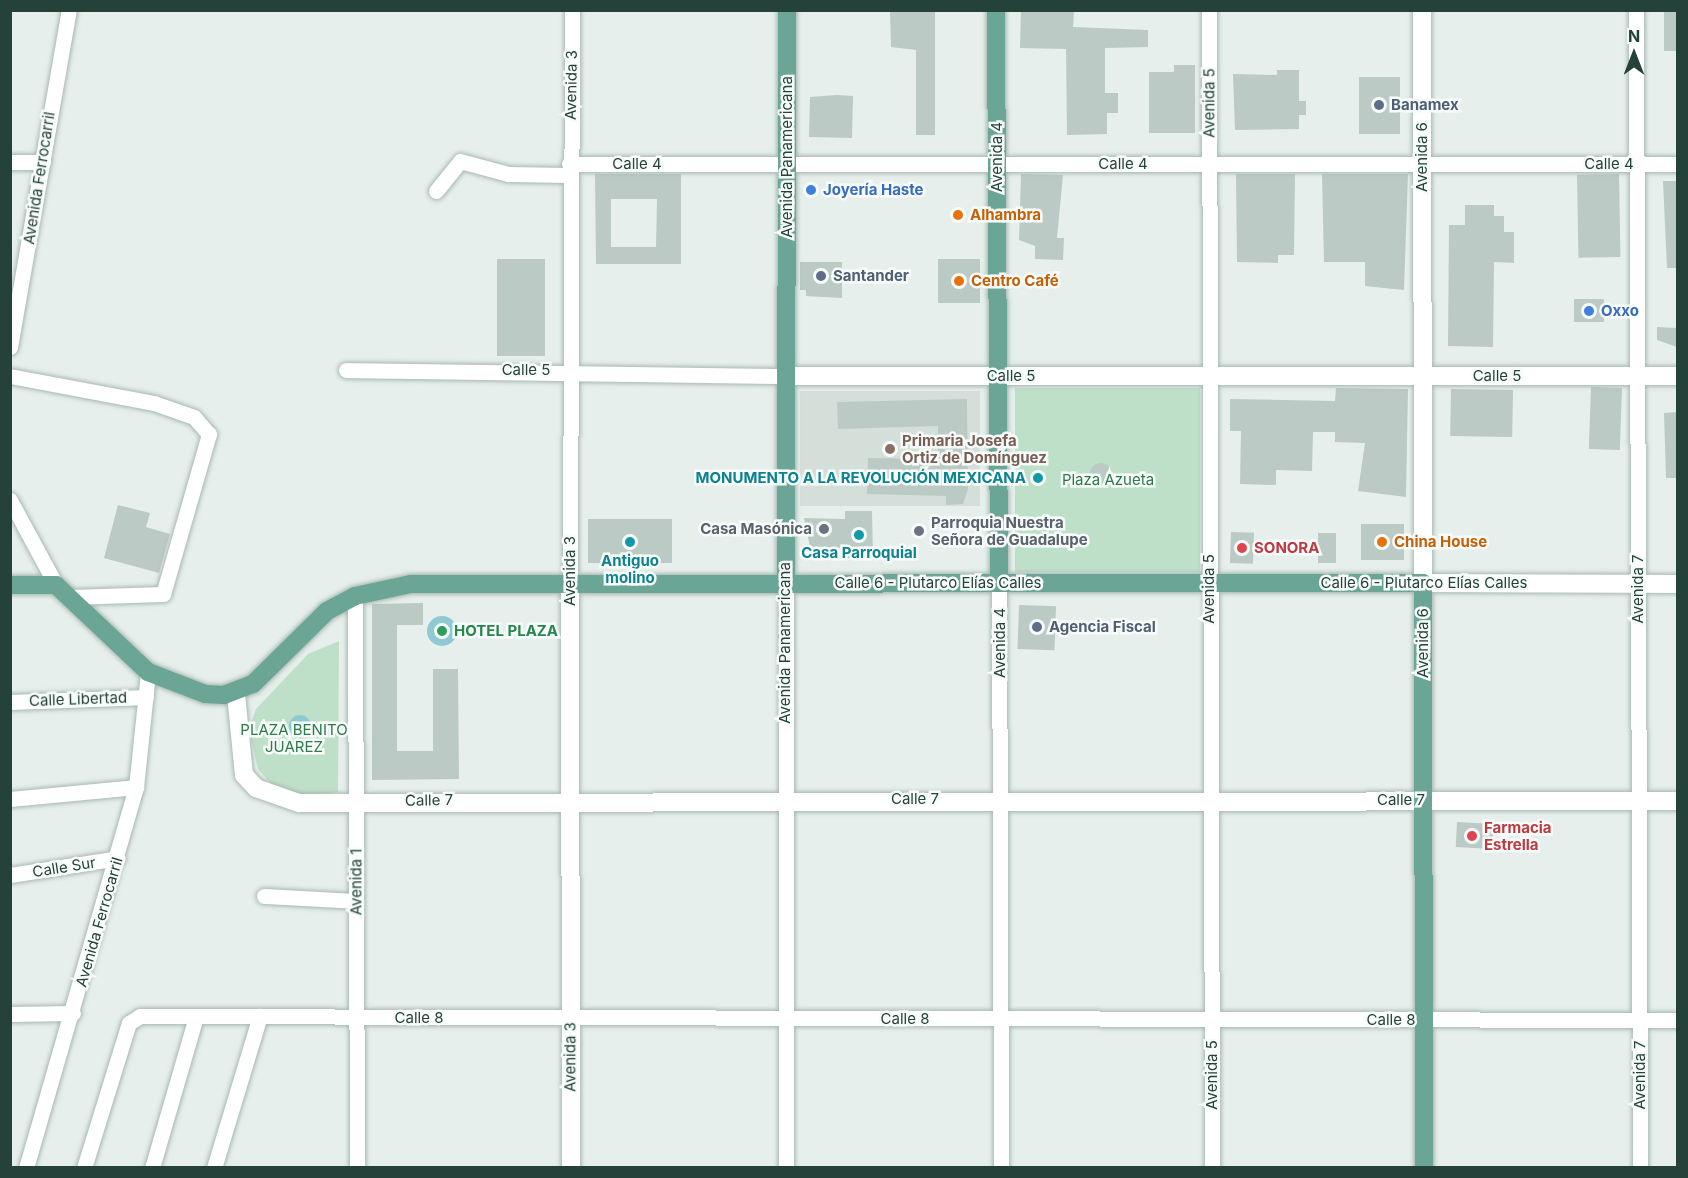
<!DOCTYPE html>
<meta charset="utf-8">
<style>
body{margin:0}
#map{position:relative;width:1688px;height:1178px;overflow:hidden;background:#e6efeb;font-family:Inter,sans-serif}
div>[style]{position:absolute}
[style*='--x']{left:calc(var(--x)*1px);top:calc(var(--y)*1px);width:calc(var(--w)*1px);rotate:calc(var(--a)*1deg)}
.built>*{inset:0;background:#d4dfda;transform-origin:0 0}
.green>*{inset:0;background:#bfe0c8;transform-origin:0 0}
.water>*{inset:0;background:#8ec9d4}
.round{border-radius:50%}
.building>*{inset:0;background:#bbcac4;transform-origin:0 0}
.roads{filter:drop-shadow(0 0 2px #a8b8b2) drop-shadow(0 0 2px #a8b8b2)}
.street>*{height:15px;margin:-7.5px;padding:0 7.5px;transform-origin:7.5px;border-radius:7.5px;background:#fff}
.secondary>*{height:18px;margin:-9px;padding:0 9px;transform-origin:9px;border-radius:9px;background:#fff}
.primary>*{height:18px;margin:-9px;padding:0 9px;transform-origin:9px;border-radius:9px;background:#6aa596}
.dots>*{width:16px;height:16px;translate:-50% -50%;box-sizing:border-box;border:3px solid #f7fbf9;border-radius:50%}
span{translate:-50% -50%;white-space:nowrap;text-align:center;line-height:1.15;-webkit-text-stroke:5px #f7fbf9;paint-order:stroke}
.street-label{font-size:15px;color:#24423a}
.service-label{font-size:15px;color:#4e5e75;font-weight:700}
.left{translate:0 -50%;text-align:left}
.shop-label{font-size:15px;color:#366cbe;font-weight:700}
.food-label{font-size:15px;color:#c56008;font-weight:700}
.education-label{font-size:15px;color:#785e54;font-weight:700}
.culture-label{font-size:15px;color:#0d838f;font-weight:700}
.right{translate:-100% -50%;text-align:right}
.park-label{font-size:15px;color:#2d7a4b}
.worship-label{font-size:15px;color:#5b616d;font-weight:700}
.health-label{font-size:15px;color:#be3a42;font-weight:700}
.leisure-label{font-size:15px;color:#27864d;font-weight:700}
.frame{position:absolute;inset:0;border:12px solid #24423a;pointer-events:none}
.north{position:absolute;left:1604px;top:24px;width:60px;height:60px;-webkit-text-stroke:4px #f7fbf9;paint-order:stroke;rotate:0deg;font-size:16px;font-weight:700;line-height:24px;text-align:center;color:#24423a}
.north::after{content:'';display:block;margin:auto;width:21px;height:27px;background:#24423a;clip-path:polygon(50% 0,100% 100%,50% 72%,0 100%)}
</style>
<div id="map">
<div class="built">
<i style="left:800px;top:391px;width:180px;height:115px"></i>
</div>
<div class="green">
<i style="left:1015px;top:388px;width:185px;height:184px"></i>
<i style="clip-path:polygon(339px 641px,338px 792px,301px 797px,275px 788px,258px 769px,249px 729px,256px 709px,308px 654px)"></i>
</div>
<div class="water">
<i class="round" style="left:427px;top:616px;width:30px;height:30px"></i>
<i class="round" style="left:289px;top:715px;width:22px;height:22px"></i>
</div>
<div class="building">
<i style="clip-path:polygon(890px 10px,935px 10px,935px 135px,916px 135px,916px 50px,891px 47px)"></i>
<i style="clip-path:polygon(1021px 10px,1074px 10px,1073px 27px,1148px 30px,1148px 47px,1105px 48px,1105px 93px,1118px 93px,1118px 113px,1107px 113px,1107px 134px,1067px 135px,1066px 49px,1020px 48px)"></i>
<i style="left:1664px;top:10px;width:13px;height:41px"></i>
<i style="clip-path:polygon(1174px 65px,1195px 65px,1195px 133px,1149px 133px,1149px 72px,1174px 72px)"></i>
<i style="clip-path:polygon(1277px 70px,1299px 70px,1299px 101px,1306px 101px,1306px 115px,1299px 115px,1299px 129px,1235px 130px,1233px 74px,1277px 75px)"></i>
<i style="left:1359px;top:77px;width:41px;height:57px"></i>
<i style="clip-path:polygon(837px 95px,853px 96px,852px 138px,809px 137px,810px 97px)"></i>
<i style="clip-path:polygon(evenodd,595px 174px,681px 174px,681px 264px,596px 264px,595px 174px,611px 199px,657px 199px,656px 247px,611px 247px,611px 199px)"></i>
<i style="clip-path:polygon(1021px 174px,1063px 175px,1057px 238px,1064px 238px,1063px 260px,1035px 259px,1035px 246px,1019px 240px)"></i>
<i style="clip-path:polygon(1236px 174px,1295px 174px,1294px 255px,1278px 255px,1278px 263px,1237px 262px)"></i>
<i style="clip-path:polygon(1322px 174px,1408px 174px,1404px 290px,1365px 286px,1365px 262px,1324px 262px)"></i>
<i style="left:1619px;top:174px;width:83px;height:42px;rotate:89deg"></i>
<i style="clip-path:polygon(1663px 181px,1677px 181px,1677px 268px,1667px 268px)"></i>
<i style="clip-path:polygon(1465px 205px,1494px 205px,1494px 216px,1504px 216px,1504px 232px,1514px 232px,1514px 263px,1494px 262px,1493px 347px,1448px 346px,1449px 225px,1465px 225px)"></i>
<i style="left:497px;top:259px;width:48px;height:97px"></i>
<i style="left:938px;top:259px;width:42px;height:44px"></i>
<i style="clip-path:polygon(800px 262px,842px 262px,842px 298px,806px 296px,806px 290px,800px 290px)"></i>
<i style="left:1604px;top:299px;width:23px;height:30px;rotate:90deg"></i>
<i style="clip-path:polygon(1657px 327px,1677px 328px,1677px 347px,1657px 340px)"></i>
<i style="left:1591px;top:387px;width:31px;height:62px;rotate:2deg"></i>
<i style="clip-path:polygon(1336px 388px,1408px 389px,1406px 497px,1358px 491px,1365px 443px,1335px 442px,1335px 432px,1313px 432px,1312px 471px,1276px 470px,1276px 485px,1240px 484px,1241px 431px,1230px 431px,1230px 399px,1335px 401px)"></i>
<i style="left:1451px;top:389px;width:62px;height:47px;rotate:1deg"></i>
<i style="clip-path:polygon(967px 399px,968px 489px,963px 504px,946px 505px,946px 496px,867px 494px,868px 458px,938px 459px,938px 426px,838px 429px,837px 402px)"></i>
<i style="clip-path:polygon(1677px 412px,1677px 478px,1666px 478px,1664px 413px)"></i>
<i class="round" style="left:1090px;top:463px;width:22px;height:22px"></i>
<i style="clip-path:polygon(118px 505px,150px 513px,146px 527px,170px 534px,159px 573px,104px 558px)"></i>
<i style="clip-path:polygon(845px 511px,872px 511px,873px 558px,845px 558px,845px 548px,810px 547px,804px 518px,845px 519px)"></i>
<i style="left:672px;top:519px;width:44px;height:84px;rotate:90deg"></i>
<i style="left:1361px;top:524px;width:43px;height:36px"></i>
<i style="left:1231px;top:532px;width:23px;height:31px;rotate:2deg"></i>
<i style="left:1318px;top:533px;width:18px;height:30px"></i>
<i style="clip-path:polygon(423px 603px,423px 625px,397px 625px,397px 751px,433px 751px,433px 669px,458px 669px,459px 779px,372px 780px,372px 604px)"></i>
<i style="left:1019px;top:605px;width:37px;height:44px;rotate:2deg"></i>
<i style="left:1457px;top:822px;width:37px;height:25px;rotate:3deg"></i>
</div>
<div class="roads">
<div class="street">
<i style="--x:1209;--y:10;--w:1158;--a:89.85"></i>
<i style="--x:1636;--y:10;--w:1158;--a:89.8"></i>
<i style="--x:10;--y:162;--w:33;--a:0"></i>
<i style="--x:569;--y:164;--w:1109;--a:0"></i>
<i style="--x:436;--y:191;--w:38;--a:-51"></i>
<i style="--x:460;--y:161;--w:50;--a:15.2"></i>
<i style="--x:508;--y:174;--w:61;--a:0.9"></i>
<i style="--x:10;--y:347;--w:342;--a:-80.1"></i>
<i style="--x:346;--y:370;--w:441;--a:0.8"></i>
<i style="--x:10;--y:376;--w:147;--a:10.6"></i>
<i style="--x:154;--y:403;--w:42;--a:19.3"></i>
<i style="--x:194;--y:417;--w:23;--a:49"></i>
<i style="--x:209;--y:434;--w:166;--a:106"></i>
<i style="--x:163;--y:594;--w:94;--a:178.2"></i>
<i style="--x:10;--y:500;--w:97;--a:61.6"></i>
<i style="--x:999;--y:583;--w:585;--a:89.8"></i>
<i style="--x:570;--y:584;--w:574;--a:-89.8"></i>
<i style="--x:786;--y:584;--w:584;--a:90"></i>
<i style="--x:355;--y:596;--w:572;--a:89.8"></i>
<i style="--x:10;--y:702;--w:136;--a:-2.1"></i>
<i style="--x:10;--y:799;--w:127;--a:-5.4"></i>
<i style="--x:10;--y:875;--w:109;--a:-8.9"></i>
<i style="--x:264;--y:896;--w:92;--a:3.1"></i>
<i style="--x:10;--y:1014;--w:63;--a:-0.9"></i>
<i style="--x:26;--y:1168;--w:397;--a:-73.9"></i>
<i style="--x:136;--y:787;--w:116;--a:-84"></i>
<i style="--x:84;--y:1168;--w:152;--a:-72.8"></i>
<i style="--x:129;--y:1023;--w:13;--a:-32"></i>
<i style="--x:140;--y:1016;--w:1538;--a:0.15"></i>
<i style="--x:152;--y:1168;--w:157;--a:-73.8"></i>
<i style="--x:214;--y:1168;--w:159;--a:-73.2"></i>
</div>
<div class="secondary">
<i style="--x:1422;--y:10;--w:573;--a:89.9"></i>
<i style="--x:1423;--y:583;--w:255;--a:0.2"></i>
<i style="--x:787;--y:376;--w:891;--a:0"></i>
<i style="--x:570;--y:584;--w:584;--a:89.9"></i>
<i style="--x:236;--y:694;--w:81;--a:84.4"></i>
<i style="--x:244;--y:775;--w:18;--a:47"></i>
<i style="--x:256;--y:788;--w:46;--a:19.2"></i>
<i style="--x:299;--y:803;--w:1379;--a:-0.08"></i>
</div>
<div class="primary">
<i style="--x:996;--y:10;--w:573;--a:89.7"></i>
<i style="--x:786;--y:584;--w:574;--a:-89.9"></i>
<i style="--x:10;--y:585;--w:46;--a:0"></i>
<i style="--x:56;--y:585;--w:127;--a:43.4"></i>
<i style="--x:148;--y:672;--w:61;--a:21.1"></i>
<i style="--x:205;--y:694;--w:19;--a:3"></i>
<i style="--x:224;--y:695;--w:31;--a:-21"></i>
<i style="--x:253;--y:684;--w:104;--a:-44.6"></i>
<i style="--x:327;--y:611;--w:32;--a:-28"></i>
<i style="--x:355;--y:596;--w:57;--a:-12.1"></i>
<i style="--x:411;--y:584;--w:1012;--a:-0.06"></i>
<i style="--x:1423;--y:583;--w:585;--a:89.9"></i>
</div>
</div>
<div class="dots">
<i style="left:1379px;top:105px;background:#5c6f8a"></i>
<i style="left:811px;top:190px;background:#3f7fe0"></i>
<i style="left:958px;top:215px;background:#e8710a"></i>
<i style="left:821px;top:276px;background:#5c6f8a"></i>
<i style="left:959px;top:281px;background:#e8710a"></i>
<i style="left:1589px;top:311px;background:#3f7fe0"></i>
<i style="left:890px;top:449px;background:#8d6e63"></i>
<i style="left:1038px;top:478px;background:#0f9aa8"></i>
<i style="left:824px;top:529px;background:#6b7280"></i>
<i style="left:919px;top:531px;background:#6b7280"></i>
<i style="left:859px;top:535px;background:#0f9aa8"></i>
<i style="left:630px;top:542px;background:#0f9aa8"></i>
<i style="left:1382px;top:542px;background:#e8710a"></i>
<i style="left:1242px;top:548px;background:#e0444e"></i>
<i style="left:1037px;top:627px;background:#5c6f8a"></i>
<i style="left:442px;top:631px;background:#2e9e5b"></i>
<i style="left:1472px;top:836px;background:#e0444e"></i>
</div>
<div class="street-label">
<span style="left:571px;top:85px;rotate:-89deg">Avenida 3</span>
<span style="left:1209px;top:103px;rotate:-90deg">Avenida 5</span>
<span style="left:787px;top:157px;rotate:-90deg">Avenida Panamericana</span>
<span style="left:997px;top:157px;rotate:-90deg">Avenida 4</span>
<span style="left:1422px;top:157px;rotate:-90deg">Avenida 6</span>
<span style="left:637px;top:164px">Calle 4</span>
<span style="left:1123px;top:164px">Calle 4</span>
<span style="left:1609px;top:164px">Calle 4</span>
<span style="left:39px;top:178px;rotate:-81deg">Avenida Ferrocarril</span>
<span style="left:526px;top:370px">Calle 5</span>
<span style="left:1011px;top:376px">Calle 5</span>
<span style="left:1497px;top:376px">Calle 5</span>
<span style="left:570px;top:571px;rotate:-90deg">Avenida 3</span>
<span style="left:938px;top:583px">Calle 6 - Plutarco Elías Calles</span>
<span style="left:1424px;top:583px">Calle 6 - Plutarco Elías Calles</span>
<span style="left:1209px;top:589px;rotate:-90deg">Avenida 5</span>
<span style="left:1638px;top:589px;rotate:-90deg">Avenida 7</span>
<span style="left:785px;top:643px;rotate:-90deg">Avenida Panamericana</span>
<span style="left:1000px;top:643px;rotate:-90deg">Avenida 4</span>
<span style="left:1423px;top:643px;rotate:-90deg">Avenida 6</span>
<span style="left:78px;top:699px;rotate:-2deg">Calle Libertad</span>
<span style="left:915px;top:799px">Calle 7</span>
<span style="left:429px;top:800px;rotate:-1deg">Calle 7</span>
<span style="left:1401px;top:800px">Calle 7</span>
<span style="left:64px;top:867px;rotate:-9deg">Calle Sur</span>
<span style="left:356px;top:882px;rotate:-90deg">Avenida 1</span>
<span style="left:99px;top:922px;rotate:-74deg">Avenida Ferrocarril</span>
<span style="left:419px;top:1018px">Calle 8</span>
<span style="left:905px;top:1019px">Calle 8</span>
<span style="left:1391px;top:1020px">Calle 8</span>
<span style="left:570px;top:1057px;rotate:-90deg">Avenida 3</span>
<span style="left:1212px;top:1075px;rotate:-90deg">Avenida 5</span>
<span style="left:1640px;top:1075px;rotate:-90deg">Avenida 7</span>
</div>
<div class="service-label">
<span class="left" style="left:1391px;top:105px">Banamex</span>
<span class="left" style="left:833px;top:276px">Santander</span>
<span class="left" style="left:1049px;top:627px">Agencia Fiscal</span>
</div>
<div class="shop-label">
<span class="left" style="left:823px;top:190px">Joyería Haste</span>
<span class="left" style="left:1601px;top:311px">Oxxo</span>
</div>
<div class="food-label">
<span class="left" style="left:970px;top:215px">Alhambra</span>
<span class="left" style="left:971px;top:281px">Centro Café</span>
<span class="left" style="left:1394px;top:542px">China House</span>
</div>
<div class="education-label">
<span class="left" style="left:902px;top:449px">Primaria Josefa<br>Ortiz de Domínguez</span>
</div>
<div class="culture-label">
<span class="right" style="left:1026px;top:478px">MONUMENTO A LA REVOLUCIÓN MEXICANA</span>
<span style="left:859px;top:553px">Casa Parroquial</span>
<span style="left:630px;top:569px">Antiguo<br>molino</span>
</div>
<div class="park-label">
<span style="left:1108px;top:480px">Plaza Azueta</span>
<span style="left:294px;top:738px">PLAZA BENITO<br>JUAREZ</span>
</div>
<div class="worship-label">
<span class="left" style="left:931px;top:531px">Parroquia Nuestra<br>Señora de Guadalupe</span>
<span class="right" style="left:812px;top:529px">Casa Masónica</span>
</div>
<div class="health-label">
<span class="left" style="left:1254px;top:548px">SONORA</span>
<span class="left" style="left:1484px;top:836px">Farmacia<br>Estrella</span>
</div>
<div class="leisure-label">
<span class="left" style="left:454px;top:631px">HOTEL PLAZA</span>
</div>
<div class="frame"></div>
<div class="north">N</div>
</div>
